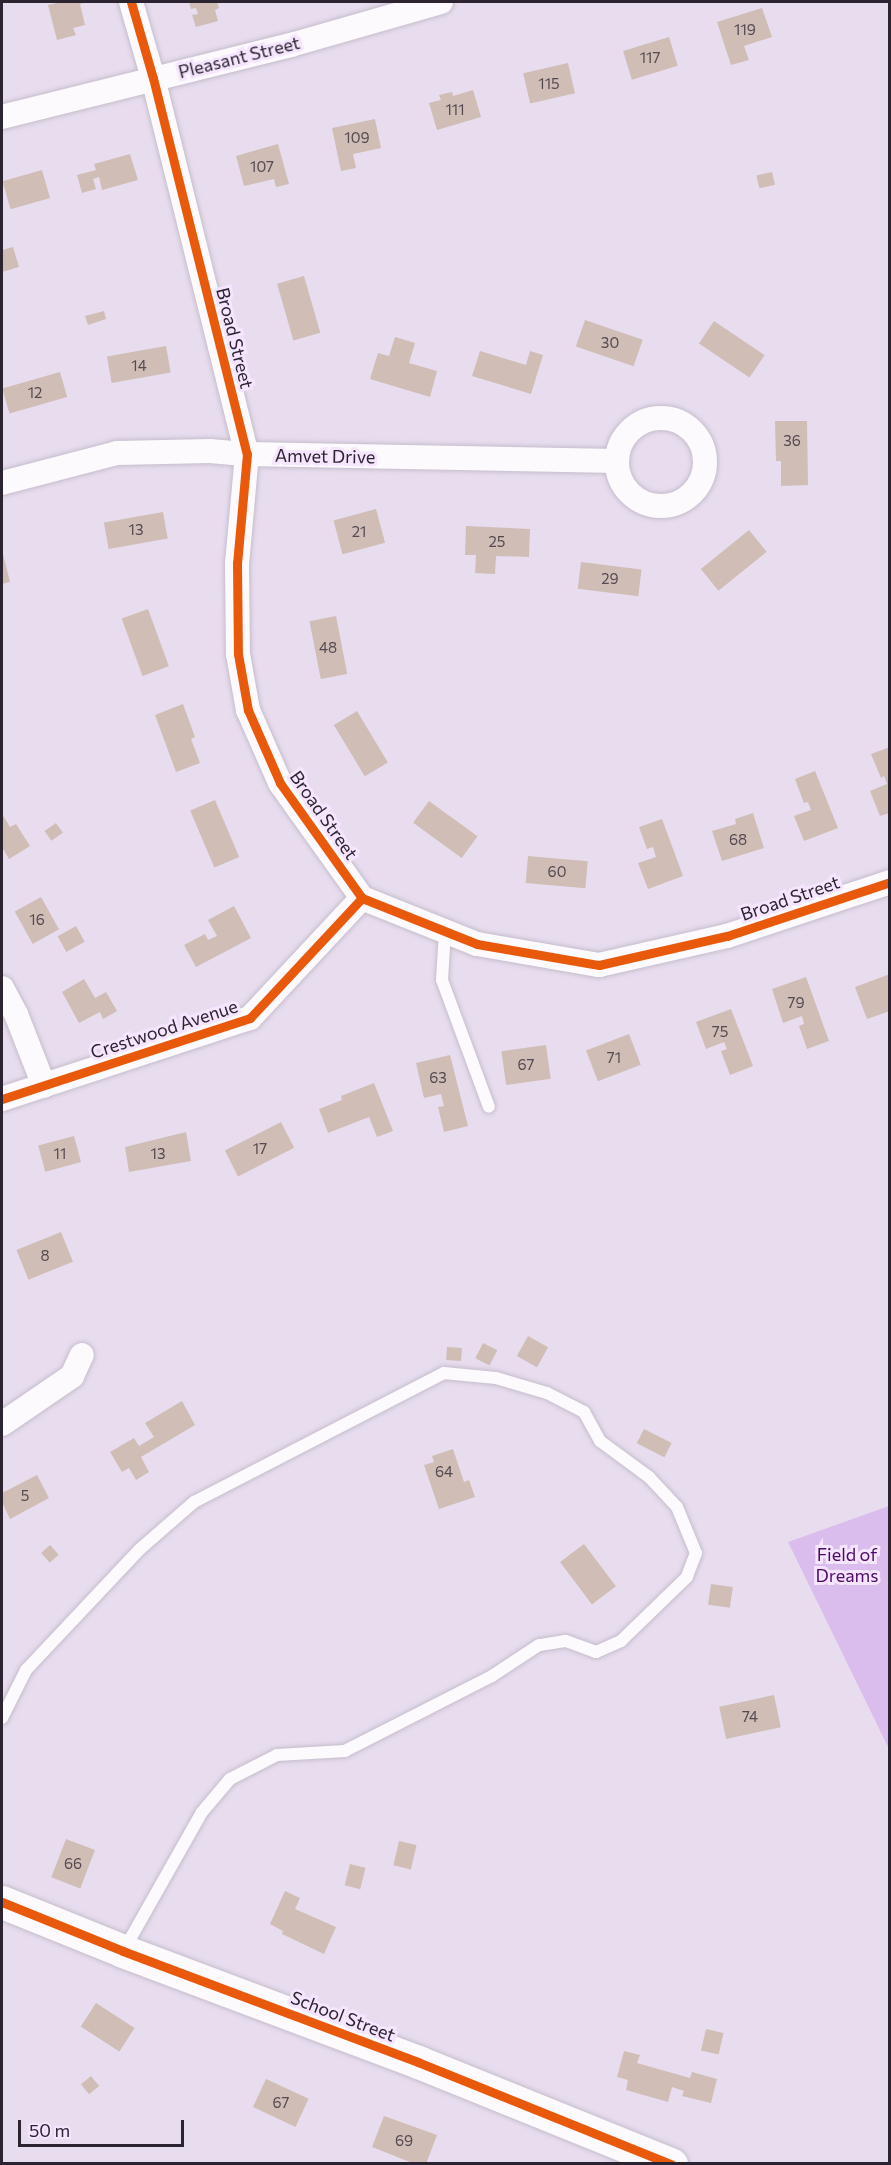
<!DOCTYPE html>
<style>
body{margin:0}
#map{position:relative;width:891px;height:2165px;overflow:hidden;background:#e8ddef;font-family:Commissioner,sans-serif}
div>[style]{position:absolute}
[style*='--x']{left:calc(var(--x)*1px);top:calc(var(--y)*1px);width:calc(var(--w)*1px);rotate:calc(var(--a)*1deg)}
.green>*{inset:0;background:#dbbded}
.building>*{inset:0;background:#cfbdb6;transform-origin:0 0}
.roads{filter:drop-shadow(0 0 2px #c5bdcb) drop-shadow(0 0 2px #c5bdcb)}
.lane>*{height:12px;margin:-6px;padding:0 6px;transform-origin:6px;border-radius:6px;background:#fcfafd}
.street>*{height:24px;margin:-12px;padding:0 12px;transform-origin:12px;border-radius:12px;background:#fcfafd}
.street>.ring{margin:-12px;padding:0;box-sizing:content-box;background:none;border:24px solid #fcfafd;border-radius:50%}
.secondary>*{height:33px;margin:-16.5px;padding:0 16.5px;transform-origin:16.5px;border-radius:16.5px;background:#fcfafd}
.cycleway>*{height:9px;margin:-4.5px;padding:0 4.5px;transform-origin:4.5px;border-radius:4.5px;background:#e8590c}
span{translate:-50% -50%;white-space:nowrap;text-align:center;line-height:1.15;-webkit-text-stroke:6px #f5e5ff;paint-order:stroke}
.number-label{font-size:15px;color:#554a52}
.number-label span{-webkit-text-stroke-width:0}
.street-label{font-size:18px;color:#2c2430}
.park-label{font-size:18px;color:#4d0869}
.frame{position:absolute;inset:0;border:3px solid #2c2430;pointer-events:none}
.scale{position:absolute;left:18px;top:2120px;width:166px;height:27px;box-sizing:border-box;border:3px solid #2c2430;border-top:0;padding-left:8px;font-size:18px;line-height:21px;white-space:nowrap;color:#2c2430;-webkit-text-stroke:4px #f5e5ff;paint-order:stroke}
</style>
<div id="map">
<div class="green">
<i style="clip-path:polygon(889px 1506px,890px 1506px,889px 1749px,788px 1542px)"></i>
</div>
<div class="building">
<i style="clip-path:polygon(62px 2px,86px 2px,80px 4px,85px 25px,73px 28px,76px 35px,57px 40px,48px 5px)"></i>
<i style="clip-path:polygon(189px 2px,217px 2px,219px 8px,215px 10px,218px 21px,196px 27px,192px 15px,198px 14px,196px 8px,191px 9px)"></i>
<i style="clip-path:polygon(762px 8px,772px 37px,744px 46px,749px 60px,731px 65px,717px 22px)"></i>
<i style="left:669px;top:37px;width:30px;height:48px;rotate:73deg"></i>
<i style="left:568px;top:63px;width:31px;height:46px;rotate:77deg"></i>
<i style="clip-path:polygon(473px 90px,481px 117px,437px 130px,429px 103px,441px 100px,439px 95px,452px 92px,453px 96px)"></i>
<i style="clip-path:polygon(375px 119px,381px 148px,353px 154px,356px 168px,341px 171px,332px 128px)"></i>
<i style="clip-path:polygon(278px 144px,289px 184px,276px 187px,274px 179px,244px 186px,236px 156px)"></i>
<i style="clip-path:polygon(130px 154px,138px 180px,102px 190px,99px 177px,93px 179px,96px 189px,82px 193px,77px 175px,96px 170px,94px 164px)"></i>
<i style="left:42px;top:170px;width:29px;height:41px;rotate:74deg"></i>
<i style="left:772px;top:172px;width:13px;height:16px;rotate:77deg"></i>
<i style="clip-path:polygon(13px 247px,19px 267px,2px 272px,2px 250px)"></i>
<i style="left:304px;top:276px;width:59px;height:28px;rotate:74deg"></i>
<i style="clip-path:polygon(104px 311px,106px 319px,88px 325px,85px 316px)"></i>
<i style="left:585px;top:320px;width:61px;height:28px;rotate:19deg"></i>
<i style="left:714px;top:321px;width:61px;height:27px;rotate:34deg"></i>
<i style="clip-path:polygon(395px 337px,415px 343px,409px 363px,437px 371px,430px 397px,370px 379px,378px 353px,389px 356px)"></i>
<i style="left:166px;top:346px;width:27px;height:60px;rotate:80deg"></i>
<i style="clip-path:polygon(480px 351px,526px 365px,530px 351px,543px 355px,531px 394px,472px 376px)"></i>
<i style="left:60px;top:372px;width:26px;height:60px;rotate:74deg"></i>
<i style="clip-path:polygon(775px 421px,807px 421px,808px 485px,781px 486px,781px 461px,776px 461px)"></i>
<i style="left:376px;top:509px;width:35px;height:44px;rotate:75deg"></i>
<i style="left:163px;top:512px;width:27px;height:60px;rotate:80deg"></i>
<i style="clip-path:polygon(466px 526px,530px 529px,529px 557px,496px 556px,495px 574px,475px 573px,476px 555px,465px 555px)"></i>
<i style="left:749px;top:530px;width:28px;height:62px;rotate:51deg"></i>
<i style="clip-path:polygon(2px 550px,10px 582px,2px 584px)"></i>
<i style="left:581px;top:562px;width:61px;height:27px;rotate:7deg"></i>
<i style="left:148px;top:609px;width:61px;height:28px;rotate:70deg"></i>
<i style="left:336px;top:616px;width:59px;height:27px;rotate:79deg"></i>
<i style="clip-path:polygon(183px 704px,195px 737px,191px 739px,200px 763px,176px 772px,155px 715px)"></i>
<i style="left:357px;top:711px;width:60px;height:27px;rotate:59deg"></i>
<i style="clip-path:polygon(890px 747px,890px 813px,880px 816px,870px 791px,887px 784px,884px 776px,881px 778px,871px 754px)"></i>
<i style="clip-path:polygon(815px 771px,838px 828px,804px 841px,794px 816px,811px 810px,808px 802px,804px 803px,795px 779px)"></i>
<i style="left:215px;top:800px;width:62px;height:27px;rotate:67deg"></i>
<i style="left:429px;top:801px;width:60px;height:27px;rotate:36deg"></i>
<i style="clip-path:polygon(753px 813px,764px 848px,722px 861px,712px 831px,736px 824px,735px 819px)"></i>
<i style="clip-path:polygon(2px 814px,10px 827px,16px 824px,30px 846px,9px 859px,2px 847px)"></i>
<i style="clip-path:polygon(662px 819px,683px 876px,648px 889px,638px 863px,656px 857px,653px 847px,647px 849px,639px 827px)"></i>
<i style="left:56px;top:823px;width:12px;height:14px;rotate:55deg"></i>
<i style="left:528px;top:856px;width:60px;height:27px;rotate:5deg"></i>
<i style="left:41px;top:897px;width:37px;height:30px;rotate:61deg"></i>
<i style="clip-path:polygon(234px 906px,251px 938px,196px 967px,184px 945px,205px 934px,208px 940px,217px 936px,208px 920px)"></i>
<i style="left:76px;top:926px;width:18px;height:21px;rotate:61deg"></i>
<i style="clip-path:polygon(890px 974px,890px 1011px,867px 1019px,855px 987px)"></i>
<i style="clip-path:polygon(806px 977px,829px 1041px,807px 1049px,799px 1026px,804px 1024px,802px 1016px,783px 1023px,772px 989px)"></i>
<i style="clip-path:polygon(84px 979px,95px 998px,106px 992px,117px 1011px,103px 1019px,100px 1012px,79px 1023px,62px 992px)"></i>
<i style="clip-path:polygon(731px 1009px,753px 1066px,730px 1075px,721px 1051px,727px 1049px,724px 1042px,706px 1049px,696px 1022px)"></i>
<i style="left:629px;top:1034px;width:33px;height:46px;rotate:69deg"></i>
<i style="left:546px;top:1045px;width:34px;height:45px;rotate:82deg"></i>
<i style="clip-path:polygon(450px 1055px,468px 1126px,444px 1132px,438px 1107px,444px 1106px,441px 1094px,424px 1098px,416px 1063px)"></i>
<i style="clip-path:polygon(374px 1083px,393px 1131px,377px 1137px,369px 1117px,328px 1133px,319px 1109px,342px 1100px,341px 1096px)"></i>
<i style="left:281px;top:1122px;width:29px;height:63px;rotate:63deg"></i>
<i style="clip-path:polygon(186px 1132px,191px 1161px,129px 1172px,125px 1147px)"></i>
<i style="left:74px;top:1136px;width:27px;height:37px;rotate:75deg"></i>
<i style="left:61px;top:1232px;width:32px;height:48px;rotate:68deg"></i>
<i style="left:528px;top:1336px;width:23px;height:23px;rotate:29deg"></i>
<i style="left:483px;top:1343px;width:16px;height:17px;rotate:27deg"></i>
<i style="left:447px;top:1347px;width:15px;height:13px;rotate:4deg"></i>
<i style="clip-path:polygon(182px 1401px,195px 1425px,141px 1457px,149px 1472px,136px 1480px,129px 1468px,122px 1472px,110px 1452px,134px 1438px,139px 1446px,154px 1437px,145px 1423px)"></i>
<i style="left:644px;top:1429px;width:31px;height:16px;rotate:27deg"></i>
<i style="clip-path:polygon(453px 1449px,464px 1482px,469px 1480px,475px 1497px,439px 1509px,424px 1465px,434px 1462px,432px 1456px)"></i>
<i style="clip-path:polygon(37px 1475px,49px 1498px,10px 1519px,2px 1502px,2px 1493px)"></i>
<i style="left:584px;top:1544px;width:53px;height:30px;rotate:53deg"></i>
<i style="left:50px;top:1545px;width:13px;height:12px;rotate:48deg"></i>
<i style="left:711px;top:1584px;width:22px;height:21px;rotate:8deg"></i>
<i style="left:774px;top:1695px;width:33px;height:56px;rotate:78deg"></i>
<i style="left:66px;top:1839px;width:31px;height:41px;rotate:21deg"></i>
<i style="left:399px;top:1841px;width:18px;height:25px;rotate:13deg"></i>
<i style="left:350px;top:1864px;width:16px;height:22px;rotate:14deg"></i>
<i style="clip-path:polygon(285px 1891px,300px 1898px,295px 1909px,336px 1927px,324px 1954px,282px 1934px,283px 1931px,270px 1924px)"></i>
<i style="left:96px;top:2003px;width:46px;height:28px;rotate:33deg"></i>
<i style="left:706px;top:2029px;width:18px;height:22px;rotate:13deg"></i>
<i style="clip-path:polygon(624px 2051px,640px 2055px,637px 2063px,690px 2078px,692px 2072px,717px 2079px,711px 2103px,682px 2096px,684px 2091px,672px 2087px,668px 2102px,626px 2090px,628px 2080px,617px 2077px)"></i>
<i style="left:91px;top:2076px;width:13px;height:13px;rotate:51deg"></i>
<i style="left:266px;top:2079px;width:47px;height:31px;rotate:25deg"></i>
<i style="clip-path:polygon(384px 2116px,437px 2135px,426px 2164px,415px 2164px,372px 2147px)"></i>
</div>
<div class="roads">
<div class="lane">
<i style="--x:445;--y:931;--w:49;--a:93.5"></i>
<i style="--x:442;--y:980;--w:135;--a:69.7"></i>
<i style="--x:2;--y:1718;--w:54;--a:-63.4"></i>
<i style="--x:26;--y:1670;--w:166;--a:-46.7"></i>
<i style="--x:140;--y:1549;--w:72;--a:-41"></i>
<i style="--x:194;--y:1502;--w:281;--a:-27.3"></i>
<i style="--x:444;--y:1373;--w:52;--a:5.5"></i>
<i style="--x:496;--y:1378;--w:53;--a:16.4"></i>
<i style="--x:547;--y:1393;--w:42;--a:27.2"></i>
<i style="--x:584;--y:1412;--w:33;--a:61"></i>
<i style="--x:600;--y:1441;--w:61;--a:36.3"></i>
<i style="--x:649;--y:1477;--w:41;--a:47"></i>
<i style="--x:677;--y:1507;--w:50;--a:67.6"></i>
<i style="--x:696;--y:1553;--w:26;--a:111"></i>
<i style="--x:687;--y:1577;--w:92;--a:135.9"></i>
<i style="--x:621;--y:1641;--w:27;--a:156"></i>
<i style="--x:596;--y:1652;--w:33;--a:-160"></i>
<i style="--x:565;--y:1641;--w:26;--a:171"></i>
<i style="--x:539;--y:1645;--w:56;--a:146.6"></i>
<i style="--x:492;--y:1676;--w:165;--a:153"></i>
<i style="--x:345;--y:1751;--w:68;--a:176.6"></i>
<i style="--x:277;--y:1755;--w:53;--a:152.9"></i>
<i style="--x:230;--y:1779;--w:43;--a:130.3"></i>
<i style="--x:202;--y:1812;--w:159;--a:119.5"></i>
</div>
<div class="street">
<i style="--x:131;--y:2;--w:79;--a:73.9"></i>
<i style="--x:153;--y:78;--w:388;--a:76"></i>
<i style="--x:247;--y:454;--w:109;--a:95.2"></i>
<i style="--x:237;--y:563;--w:91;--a:89.4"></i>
<i style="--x:238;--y:654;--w:57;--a:79.9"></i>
<i style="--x:248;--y:710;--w:80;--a:66.3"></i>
<i style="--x:280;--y:783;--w:141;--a:54.5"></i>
<i style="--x:362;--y:898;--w:124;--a:21.8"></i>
<i style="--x:477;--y:944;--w:124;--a:9.8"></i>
<i style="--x:599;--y:965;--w:131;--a:-12.8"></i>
<i style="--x:727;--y:936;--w:172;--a:-18.3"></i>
<i style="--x:2;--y:117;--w:298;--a:-14"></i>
<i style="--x:291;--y:45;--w:156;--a:-16"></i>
<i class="ring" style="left:617px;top:418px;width:64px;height:64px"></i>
<i style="--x:2;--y:483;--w:119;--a:-14.6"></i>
<i style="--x:117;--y:453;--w:93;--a:-1.2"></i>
<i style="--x:210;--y:451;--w:37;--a:5"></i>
<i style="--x:247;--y:454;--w:370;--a:1.1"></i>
<i style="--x:2;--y:988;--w:30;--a:62"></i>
<i style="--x:16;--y:1014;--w:77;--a:68.7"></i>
<i style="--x:2;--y:1099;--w:261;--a:-18.1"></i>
<i style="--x:250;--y:1018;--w:164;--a:-47"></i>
<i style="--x:2;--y:1424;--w:85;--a:-34.4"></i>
<i style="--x:72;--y:1376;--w:23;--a:-65"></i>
</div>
<div class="secondary">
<i style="--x:2;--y:1902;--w:131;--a:22"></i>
<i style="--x:123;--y:1951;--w:315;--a:20.6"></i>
<i style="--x:418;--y:2062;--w:273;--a:22"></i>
</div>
</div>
<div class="cycleway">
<i style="--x:131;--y:2;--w:79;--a:73.9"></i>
<i style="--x:153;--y:78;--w:388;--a:76"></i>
<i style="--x:247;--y:454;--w:109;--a:95.2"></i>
<i style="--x:237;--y:563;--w:91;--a:89.4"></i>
<i style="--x:238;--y:654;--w:57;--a:79.9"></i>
<i style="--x:248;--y:710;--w:80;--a:66.3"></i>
<i style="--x:280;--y:783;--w:141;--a:54.5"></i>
<i style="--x:362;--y:898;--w:124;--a:21.8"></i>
<i style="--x:477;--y:944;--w:124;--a:9.8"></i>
<i style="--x:599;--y:965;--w:131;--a:-12.8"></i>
<i style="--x:727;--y:936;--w:172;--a:-18.3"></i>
<i style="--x:2;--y:1099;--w:261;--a:-18.1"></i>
<i style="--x:250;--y:1018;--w:164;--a:-47"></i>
<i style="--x:2;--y:1902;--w:131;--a:22"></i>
<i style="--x:123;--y:1951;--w:315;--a:20.6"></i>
<i style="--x:418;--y:2062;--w:273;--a:22"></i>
</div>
<div class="number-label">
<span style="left:745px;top:30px">119</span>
<span style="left:650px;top:58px">117</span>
<span style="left:549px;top:84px">115</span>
<span style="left:455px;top:110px">111</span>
<span style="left:357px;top:138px">109</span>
<span style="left:262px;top:167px">107</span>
<span style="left:610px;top:343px">30</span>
<span style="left:139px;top:366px">14</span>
<span style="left:35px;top:393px">12</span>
<span style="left:792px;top:441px">36</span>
<span style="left:136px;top:530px">13</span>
<span style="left:359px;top:532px">21</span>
<span style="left:497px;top:542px">25</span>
<span style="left:610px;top:579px">29</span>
<span style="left:328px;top:648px">48</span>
<span style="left:738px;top:840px">68</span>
<span style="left:557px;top:872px">60</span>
<span style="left:37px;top:920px">16</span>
<span style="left:796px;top:1003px">79</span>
<span style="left:720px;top:1032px">75</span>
<span style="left:614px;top:1058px">71</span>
<span style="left:526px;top:1065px">67</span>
<span style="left:438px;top:1078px">63</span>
<span style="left:260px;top:1149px">17</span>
<span style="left:60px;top:1154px">11</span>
<span style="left:158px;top:1154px">13</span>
<span style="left:45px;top:1256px">8</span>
<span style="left:444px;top:1472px">64</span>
<span style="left:25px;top:1496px">5</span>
<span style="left:750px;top:1717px">74</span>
<span style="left:73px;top:1864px">66</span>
<span style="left:281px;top:2103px">67</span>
<span style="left:404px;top:2141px">69</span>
</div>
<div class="street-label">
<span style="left:239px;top:57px;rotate:-14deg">Pleasant Street</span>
<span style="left:235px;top:338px;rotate:76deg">Broad Street</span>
<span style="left:325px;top:456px;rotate:1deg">Amvet Drive</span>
<span style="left:324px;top:815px;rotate:55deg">Broad Street</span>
<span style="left:790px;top:898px;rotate:-19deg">Broad Street</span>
<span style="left:164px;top:1029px;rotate:-18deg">Crestwood Avenue</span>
<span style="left:343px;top:2016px;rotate:21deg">School Street</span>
</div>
<div class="park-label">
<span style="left:847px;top:1565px">Field of<br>Dreams</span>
</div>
<div class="frame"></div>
<div class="scale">50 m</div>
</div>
